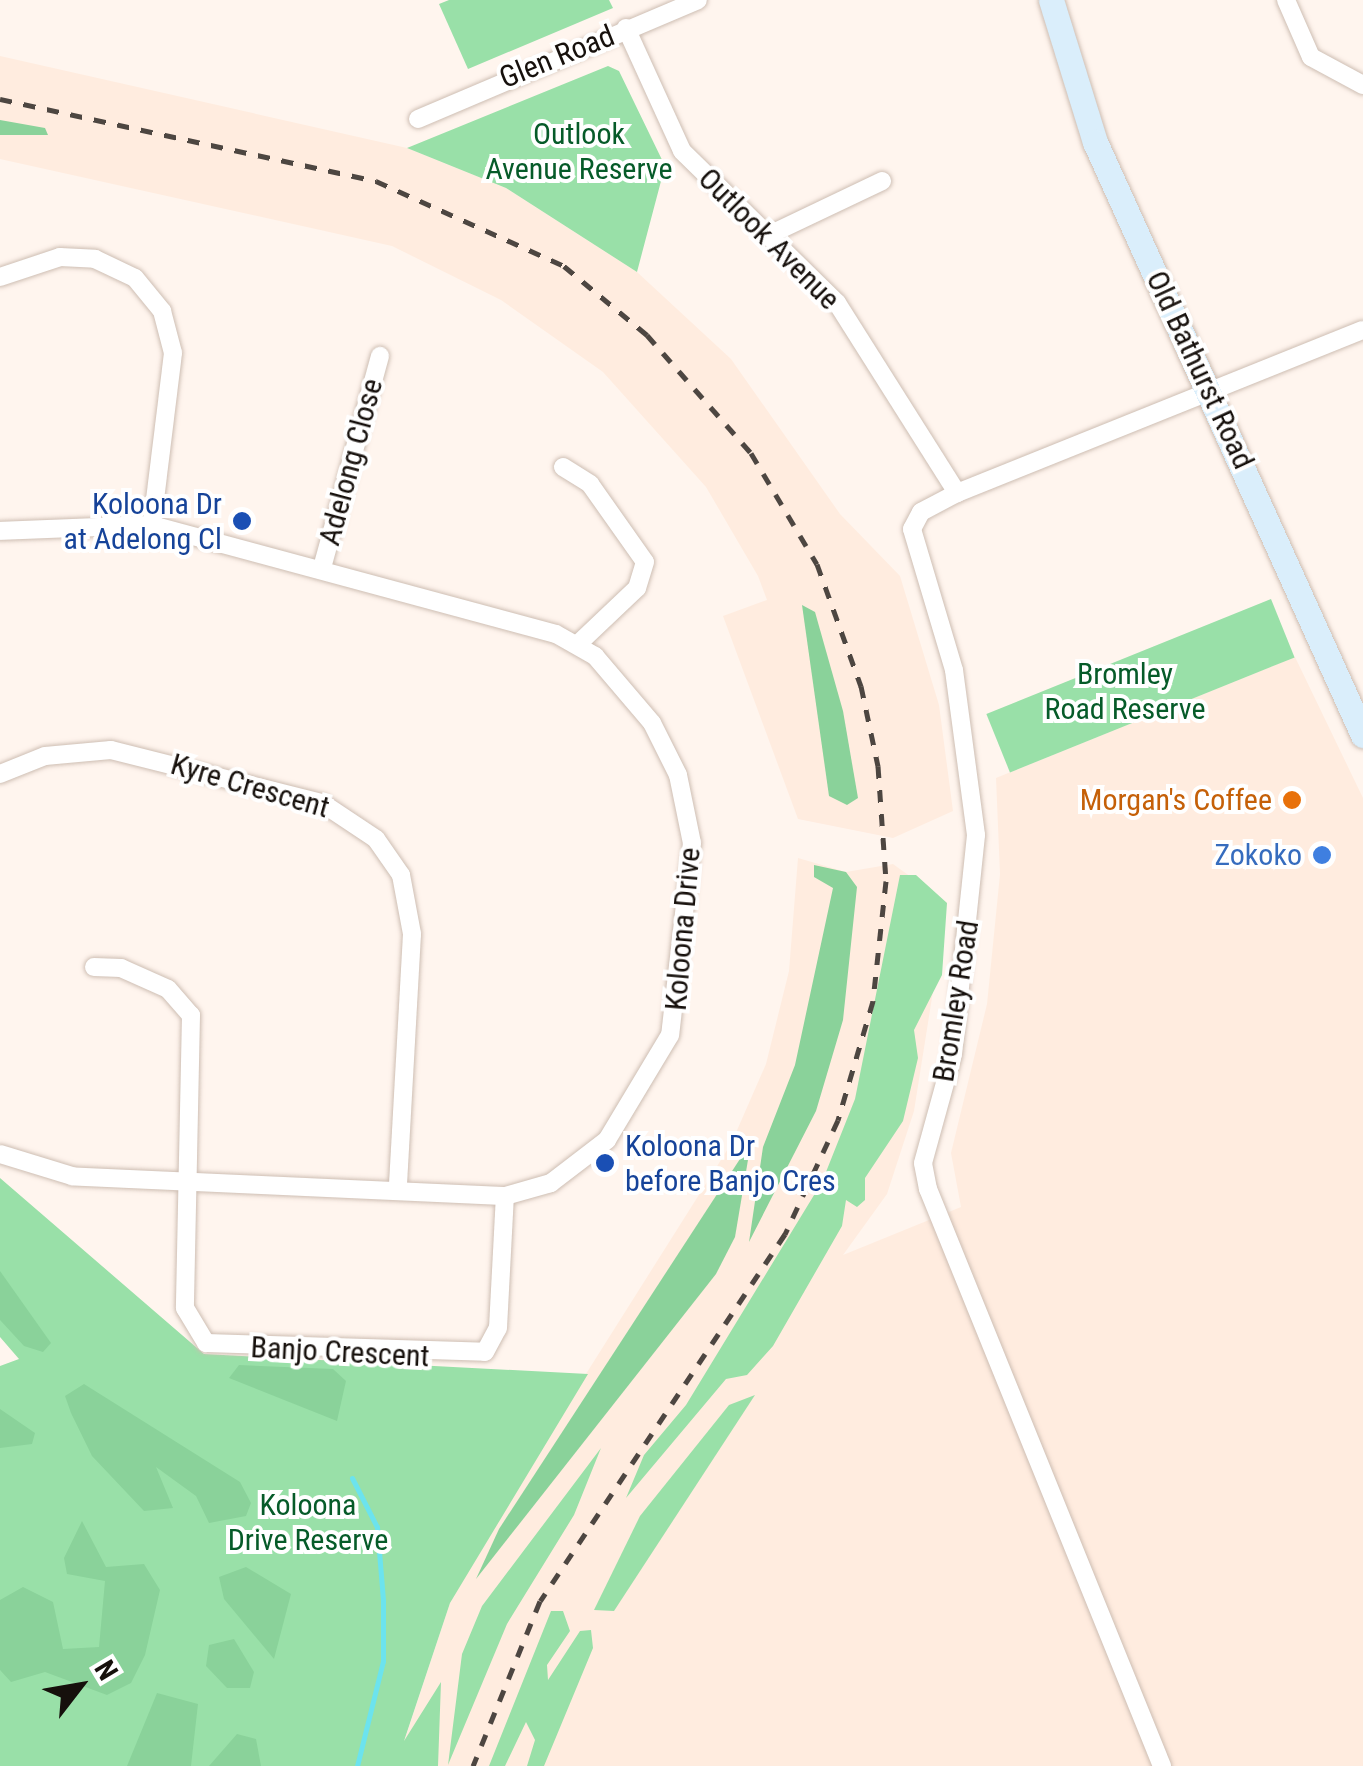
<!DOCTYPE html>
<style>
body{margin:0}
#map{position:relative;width:1363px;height:1766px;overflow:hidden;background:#fff5ee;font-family:"Roboto Condensed",sans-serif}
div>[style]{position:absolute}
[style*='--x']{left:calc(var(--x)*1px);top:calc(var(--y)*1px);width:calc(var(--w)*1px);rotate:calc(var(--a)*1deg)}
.built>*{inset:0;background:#ffecdf}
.green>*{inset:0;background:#99e0a8;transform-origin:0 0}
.forest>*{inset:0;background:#8ad29a}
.stream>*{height:5px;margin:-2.5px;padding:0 2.5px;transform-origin:2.5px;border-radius:2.5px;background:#6ce3ee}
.roads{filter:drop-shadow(0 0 2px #cebeb3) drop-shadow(0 0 2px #cebeb3)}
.minor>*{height:18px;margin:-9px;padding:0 9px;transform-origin:9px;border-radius:9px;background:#fff}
.secondary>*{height:25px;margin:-12.5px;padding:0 12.5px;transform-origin:12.5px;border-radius:12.5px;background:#daeefb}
.rail>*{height:5px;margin-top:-2.5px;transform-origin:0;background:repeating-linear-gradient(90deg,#4d4641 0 12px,transparent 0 24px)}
.dots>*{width:28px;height:28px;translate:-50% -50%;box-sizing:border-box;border:5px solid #fff;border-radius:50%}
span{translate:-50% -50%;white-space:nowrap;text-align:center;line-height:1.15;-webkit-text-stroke:8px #fff;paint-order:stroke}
.street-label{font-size:30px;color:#16100c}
.park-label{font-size:30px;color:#065b29}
.transit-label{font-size:30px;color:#164399}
.right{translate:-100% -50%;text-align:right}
.left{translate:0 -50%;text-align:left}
.food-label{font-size:30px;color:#c56008}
.shop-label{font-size:30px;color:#366cbe}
.north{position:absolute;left:30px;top:1636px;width:100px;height:100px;-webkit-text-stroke:8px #fff;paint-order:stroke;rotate:59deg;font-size:28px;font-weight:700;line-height:40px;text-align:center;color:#16100c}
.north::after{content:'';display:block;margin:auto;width:35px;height:45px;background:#16100c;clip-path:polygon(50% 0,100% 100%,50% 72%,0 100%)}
</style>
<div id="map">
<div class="built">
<i style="clip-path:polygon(0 56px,407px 148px,506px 188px,637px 272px,731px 359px,840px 514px,900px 576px,939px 705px,953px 811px,893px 838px,798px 819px,723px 616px,767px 600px,758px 576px,706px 487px,603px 372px,501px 300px,392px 246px,0 159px)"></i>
<i style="clip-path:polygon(1295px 657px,1363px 798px,1363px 1766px,396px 1766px,450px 1603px,485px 1534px,731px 1144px,766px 1064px,789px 971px,798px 858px,846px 872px,893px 864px,947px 903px,914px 1111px,887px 1194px,843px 1255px,961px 1207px,951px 1153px,987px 1004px,1000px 874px,996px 778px)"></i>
</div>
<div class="green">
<i style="clip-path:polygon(449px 0,609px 0,613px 8px,468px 69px,439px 4px)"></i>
<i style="clip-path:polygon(608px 66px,619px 71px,665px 166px,637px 272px,506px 188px,407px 148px)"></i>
<i style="left:1271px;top:599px;width:63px;height:307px;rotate:68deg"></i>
<i style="clip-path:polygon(900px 875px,916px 875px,947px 903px,942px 975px,914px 1030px,918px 1058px,903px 1121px,865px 1178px,865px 1200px,857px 1207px,846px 1200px,842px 1226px,773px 1346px,747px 1375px,726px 1379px,626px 1498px,644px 1455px,686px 1405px,822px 1182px,855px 1099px)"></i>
<i style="clip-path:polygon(0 1178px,204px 1354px,588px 1374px,450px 1603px,404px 1741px,441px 1682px,438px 1766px,0 1766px,0 1366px,19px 1359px,0 1337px)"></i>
<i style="clip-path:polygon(755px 1395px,614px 1611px,594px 1610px,640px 1516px,729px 1405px)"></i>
<i style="clip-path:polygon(601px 1448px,574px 1515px,507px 1624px,448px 1765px,462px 1654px,482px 1606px)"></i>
<i style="clip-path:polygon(551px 1611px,563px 1611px,570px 1631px,547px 1665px,548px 1680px,580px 1631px,591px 1630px,593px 1648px,544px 1766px,527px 1766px,535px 1740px,526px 1722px,505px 1766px,489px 1766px)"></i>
</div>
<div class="forest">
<i style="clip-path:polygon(0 120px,45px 128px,48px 135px,0 135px)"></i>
<i style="clip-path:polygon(802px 605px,815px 612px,843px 711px,858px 798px,847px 805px,829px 796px)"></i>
<i style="clip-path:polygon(814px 865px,846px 872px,857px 887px,843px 1020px,816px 1111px,749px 1242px,763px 1147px,795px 1065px,833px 888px,814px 877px)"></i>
<i style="clip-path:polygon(751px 1142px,735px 1237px,716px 1274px,476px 1579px,499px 1529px)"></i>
<i style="clip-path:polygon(0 1271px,51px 1343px,43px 1352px,24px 1346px,0 1320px)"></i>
<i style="clip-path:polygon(239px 1365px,333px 1369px,346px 1381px,337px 1421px,229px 1378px)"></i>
<i style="clip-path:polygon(84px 1384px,240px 1482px,251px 1503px,246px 1516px,209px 1523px,196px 1496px,156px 1467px,173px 1508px,144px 1511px,92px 1456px,71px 1413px,65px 1396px)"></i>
<i style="clip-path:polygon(0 1409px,35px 1433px,32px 1444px,0 1448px)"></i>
<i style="clip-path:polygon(82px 1521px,106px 1567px,144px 1564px,160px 1590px,145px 1655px,131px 1683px,107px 1695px,45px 1672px,11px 1682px,0 1670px,0 1600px,23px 1587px,53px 1602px,63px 1649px,99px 1647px,105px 1581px,67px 1574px,64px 1558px)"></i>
<i style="clip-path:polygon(246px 1567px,291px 1594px,274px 1659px,224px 1599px,219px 1577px)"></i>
<i style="clip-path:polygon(234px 1639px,254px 1672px,250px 1688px,227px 1688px,206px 1666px,209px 1645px)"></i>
<i style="clip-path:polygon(157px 1693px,198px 1704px,191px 1766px,127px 1766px)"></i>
<i style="clip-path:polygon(237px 1734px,256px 1739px,261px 1766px,209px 1766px)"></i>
</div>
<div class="stream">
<i style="--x:352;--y:1478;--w:55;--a:63"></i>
<i style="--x:377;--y:1527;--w:73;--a:85.3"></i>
<i style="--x:383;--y:1600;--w:61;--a:90"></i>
<i style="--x:383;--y:1661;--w:108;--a:103.9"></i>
</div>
<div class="roads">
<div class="minor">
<i style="--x:1286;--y:0;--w:62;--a:66.3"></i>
<i style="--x:1311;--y:57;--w:59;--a:28.3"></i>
<i style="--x:626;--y:28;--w:135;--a:65.5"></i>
<i style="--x:682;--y:151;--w:217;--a:44.4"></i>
<i style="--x:837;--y:303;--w:225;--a:57.7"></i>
<i style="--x:418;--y:119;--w:304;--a:-23"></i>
<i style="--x:771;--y:234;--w:123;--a:-25.5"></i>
<i style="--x:0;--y:277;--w:63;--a:-18.4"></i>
<i style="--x:60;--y:257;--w:35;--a:3"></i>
<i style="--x:95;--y:259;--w:44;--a:25.4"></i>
<i style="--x:135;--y:278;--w:43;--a:50.7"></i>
<i style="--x:162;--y:311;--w:43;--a:75.3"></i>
<i style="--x:173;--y:353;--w:173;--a:97"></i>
<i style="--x:563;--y:467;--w:32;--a:32"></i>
<i style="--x:590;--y:484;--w:95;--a:54.8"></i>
<i style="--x:645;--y:562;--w:27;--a:107"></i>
<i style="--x:637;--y:588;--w:81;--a:136.5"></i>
<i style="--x:0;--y:531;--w:152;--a:-2.3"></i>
<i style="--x:152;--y:525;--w:418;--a:15.1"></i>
<i style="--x:556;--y:634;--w:45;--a:29.4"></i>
<i style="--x:595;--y:656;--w:88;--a:49.6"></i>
<i style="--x:652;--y:723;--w:58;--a:63.4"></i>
<i style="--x:678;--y:775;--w:69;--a:78.4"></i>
<i style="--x:692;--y:843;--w:193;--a:96.5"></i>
<i style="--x:670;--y:1035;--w:122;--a:121"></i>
<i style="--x:607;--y:1140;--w:71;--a:142.5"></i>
<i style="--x:551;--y:1183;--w:48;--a:164.2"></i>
<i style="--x:505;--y:1196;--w:433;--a:-177.4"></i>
<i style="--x:72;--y:1176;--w:75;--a:-163"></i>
<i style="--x:322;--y:568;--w:220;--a:-74.7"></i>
<i style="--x:0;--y:774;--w:48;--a:-21.8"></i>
<i style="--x:45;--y:756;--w:66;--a:-5.2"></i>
<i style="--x:111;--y:750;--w:218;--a:14.1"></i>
<i style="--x:322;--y:803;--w:65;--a:33.7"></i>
<i style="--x:376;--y:839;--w:44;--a:55.2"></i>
<i style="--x:401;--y:875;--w:60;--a:79.4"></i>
<i style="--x:412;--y:934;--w:254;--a:93.2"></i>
<i style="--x:94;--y:967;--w:27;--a:2"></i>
<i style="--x:121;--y:968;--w:51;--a:24.1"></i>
<i style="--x:168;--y:989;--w:35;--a:49"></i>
<i style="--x:191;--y:1015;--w:293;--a:91.2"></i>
<i style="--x:185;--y:1308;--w:41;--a:59"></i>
<i style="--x:206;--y:1343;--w:279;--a:1.8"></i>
<i style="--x:485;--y:1352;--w:27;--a:-62"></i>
<i style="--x:498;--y:1328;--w:132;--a:-87"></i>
<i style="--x:1162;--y:1766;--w:623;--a:-112.07"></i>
<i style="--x:928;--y:1189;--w:26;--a:-101"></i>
<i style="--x:923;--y:1163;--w:113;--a:-74.6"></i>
<i style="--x:953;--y:1054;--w:220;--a:-84"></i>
<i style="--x:976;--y:835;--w:166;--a:-97.6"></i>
<i style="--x:954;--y:670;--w:147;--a:-106.6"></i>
<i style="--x:912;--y:529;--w:19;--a:-62"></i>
<i style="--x:921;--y:512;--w:41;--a:-27.8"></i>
<i style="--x:957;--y:493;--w:437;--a:-21.9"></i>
</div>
<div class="secondary">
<i style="--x:1051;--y:0;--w:149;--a:72.8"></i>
<i style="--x:1095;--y:142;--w:651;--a:65.68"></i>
</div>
</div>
<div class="rail">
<i style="--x:0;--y:99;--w:385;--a:12.3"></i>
<i style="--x:376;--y:181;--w:206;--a:24.3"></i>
<i style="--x:564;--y:266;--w:108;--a:39.7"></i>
<i style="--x:647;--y:335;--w:157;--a:48.6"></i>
<i style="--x:751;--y:453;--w:129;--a:59.3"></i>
<i style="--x:817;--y:564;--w:130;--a:70.2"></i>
<i style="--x:861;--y:686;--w:82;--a:78"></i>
<i style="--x:878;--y:766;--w:115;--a:86"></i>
<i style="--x:886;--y:881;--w:121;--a:96.2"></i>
<i style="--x:873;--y:1001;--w:124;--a:106.4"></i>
<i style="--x:838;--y:1120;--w:126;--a:114.9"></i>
<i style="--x:785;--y:1234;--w:441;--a:123.7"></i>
<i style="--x:540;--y:1601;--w:178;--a:112.1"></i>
</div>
<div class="dots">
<i style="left:242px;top:521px;background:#1a4fb4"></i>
<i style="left:1292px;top:800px;background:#e8710a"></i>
<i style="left:1322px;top:855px;background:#3f7fe0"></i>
<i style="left:605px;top:1163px;background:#1a4fb4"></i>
</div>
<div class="street-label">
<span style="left:557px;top:57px;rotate:-22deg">Glen Road</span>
<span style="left:769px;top:239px;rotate:45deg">Outlook Avenue</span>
<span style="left:1200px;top:370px;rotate:65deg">Old Bathurst Road</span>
<span style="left:351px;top:462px;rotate:-75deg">Adelong Close</span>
<span style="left:250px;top:786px;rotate:16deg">Kyre Crescent</span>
<span style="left:683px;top:929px;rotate:-85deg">Koloona Drive</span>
<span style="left:956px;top:1001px;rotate:-81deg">Bromley Road</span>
<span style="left:340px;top:1352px;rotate:3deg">Banjo Crescent</span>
</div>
<div class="park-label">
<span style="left:579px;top:151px">Outlook<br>Avenue Reserve</span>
<span style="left:1125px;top:691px">Bromley<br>Road Reserve</span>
<span style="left:308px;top:1522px">Koloona<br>Drive Reserve</span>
</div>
<div class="transit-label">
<span class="right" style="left:222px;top:521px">Koloona Dr<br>at Adelong Cl</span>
<span class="left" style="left:625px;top:1163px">Koloona Dr<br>before Banjo Cres</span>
</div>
<div class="food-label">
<span class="right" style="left:1272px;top:800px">Morgan's Coffee</span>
</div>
<div class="shop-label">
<span class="right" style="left:1302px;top:855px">Zokoko</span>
</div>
<div class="north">N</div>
</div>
